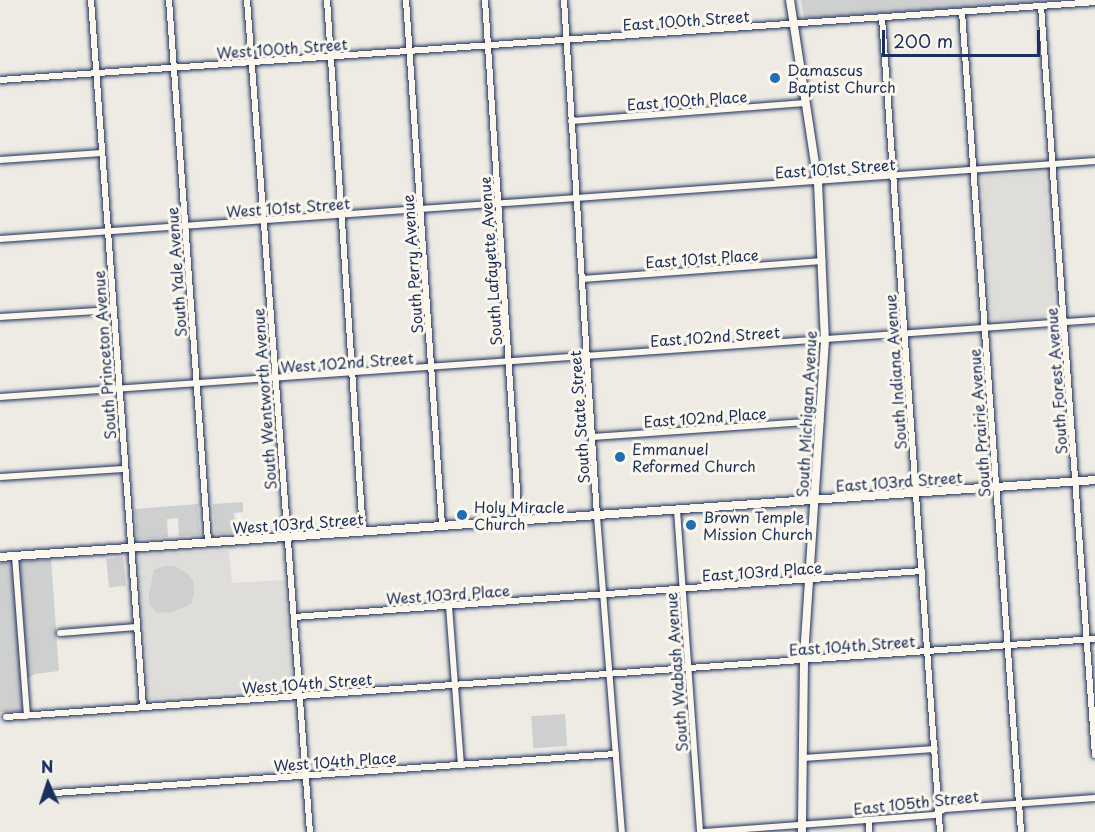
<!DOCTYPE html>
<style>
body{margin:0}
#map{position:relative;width:1095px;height:832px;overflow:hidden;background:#eeebe4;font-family:"Playpen Sans",sans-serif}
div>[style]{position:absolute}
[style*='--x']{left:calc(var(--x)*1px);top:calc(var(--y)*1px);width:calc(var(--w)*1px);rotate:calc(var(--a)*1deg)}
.built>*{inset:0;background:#deddda;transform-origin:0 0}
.green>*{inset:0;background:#cecfcf;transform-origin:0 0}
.roads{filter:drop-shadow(0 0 2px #1b2f5e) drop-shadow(0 0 2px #1b2f5e)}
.minor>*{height:6px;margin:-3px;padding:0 3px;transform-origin:3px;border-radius:3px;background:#fbf7ec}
.major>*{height:8px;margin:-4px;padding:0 4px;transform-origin:4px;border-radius:4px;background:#fbf7ec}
.dots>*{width:16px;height:16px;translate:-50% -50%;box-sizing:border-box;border:3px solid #fbf7ec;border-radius:50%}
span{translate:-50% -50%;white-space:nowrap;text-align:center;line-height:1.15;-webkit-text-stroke:6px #fbf7ec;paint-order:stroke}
.street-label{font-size:15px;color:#1b2f5e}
.poi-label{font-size:15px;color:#1b2f5e}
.left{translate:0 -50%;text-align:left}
.north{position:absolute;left:18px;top:754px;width:60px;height:60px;-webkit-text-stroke:4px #fbf7ec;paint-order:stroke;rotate:357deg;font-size:16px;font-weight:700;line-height:24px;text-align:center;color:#1b2f5e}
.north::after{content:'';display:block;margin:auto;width:21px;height:27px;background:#1b2f5e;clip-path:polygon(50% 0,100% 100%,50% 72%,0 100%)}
.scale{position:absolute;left:882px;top:30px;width:158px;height:27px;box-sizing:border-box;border:3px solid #1b2f5e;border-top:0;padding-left:8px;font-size:18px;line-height:21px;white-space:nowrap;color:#1b2f5e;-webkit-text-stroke:4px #fbf7ec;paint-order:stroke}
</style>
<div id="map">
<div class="built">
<i style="left:1045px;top:172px;width:144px;height:64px;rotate:86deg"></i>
<i style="clip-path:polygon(229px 550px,232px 583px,284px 580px,292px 688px,149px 699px,139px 555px)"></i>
</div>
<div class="green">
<i style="clip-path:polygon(801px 0,1065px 0,804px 19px)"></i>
<i style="clip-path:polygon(243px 502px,243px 512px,234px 513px,236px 533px,215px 534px,213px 504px)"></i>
<i style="clip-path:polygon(198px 504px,200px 535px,179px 536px,178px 518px,167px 519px,168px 537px,137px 539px,135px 509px)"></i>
<i style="left:123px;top:557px;width:29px;height:17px;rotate:84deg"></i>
<i style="clip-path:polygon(51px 559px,59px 671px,35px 674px,21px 682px,23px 711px,0 712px,0 563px)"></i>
<i style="clip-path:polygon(164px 566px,175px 566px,188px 574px,193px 580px,194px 593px,191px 604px,172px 612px,157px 613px,149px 604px,149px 593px,154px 570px)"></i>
<i style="left:565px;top:714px;width:32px;height:34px;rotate:86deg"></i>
</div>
<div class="roads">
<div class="minor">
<i style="--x:91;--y:0;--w:709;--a:85.79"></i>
<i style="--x:169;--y:0;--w:543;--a:85.88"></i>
<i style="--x:247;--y:0;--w:834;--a:85.67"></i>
<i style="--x:327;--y:0;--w:533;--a:86.13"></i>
<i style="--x:406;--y:0;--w:527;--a:86.08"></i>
<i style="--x:485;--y:0;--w:522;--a:86.27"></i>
<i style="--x:564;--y:0;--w:517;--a:86.34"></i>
<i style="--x:597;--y:516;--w:317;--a:85.5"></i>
<i style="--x:1041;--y:6;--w:751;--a:85.88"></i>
<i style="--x:962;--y:12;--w:822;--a:85.88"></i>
<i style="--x:882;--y:18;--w:816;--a:85.92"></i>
<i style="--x:0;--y:80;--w:1098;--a:-4.07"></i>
<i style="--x:571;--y:121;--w:235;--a:-4.4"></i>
<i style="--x:0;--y:160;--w:102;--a:-3.9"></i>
<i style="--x:0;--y:239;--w:1098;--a:-4.07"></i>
<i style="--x:582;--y:279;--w:241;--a:-4.3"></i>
<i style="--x:0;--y:317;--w:113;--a:-3.5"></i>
<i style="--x:0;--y:397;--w:1098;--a:-4.02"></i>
<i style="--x:592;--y:437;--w:229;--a:-4"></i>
<i style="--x:0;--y:477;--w:124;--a:-3.7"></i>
<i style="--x:677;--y:510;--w:323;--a:85.9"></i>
<i style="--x:15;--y:556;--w:160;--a:85.7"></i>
<i style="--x:449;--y:606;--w:159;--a:85.7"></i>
<i style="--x:294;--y:617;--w:630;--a:-4.19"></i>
<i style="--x:60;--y:633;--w:77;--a:-4.5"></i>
<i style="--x:6;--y:717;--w:1092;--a:-4.1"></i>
<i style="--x:803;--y:758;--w:132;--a:-3.9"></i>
<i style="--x:55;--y:793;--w:562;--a:-3.98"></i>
<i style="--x:869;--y:820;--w:12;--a:90"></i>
<i style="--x:704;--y:832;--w:231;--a:-4.2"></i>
<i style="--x:934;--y:815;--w:13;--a:-29"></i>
<i style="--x:945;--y:809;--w:150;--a:-4.2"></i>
</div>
<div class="major">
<i style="--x:790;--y:0;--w:184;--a:81.3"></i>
<i style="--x:818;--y:182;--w:158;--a:87.5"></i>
<i style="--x:825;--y:340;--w:321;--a:93.8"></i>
<i style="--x:804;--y:660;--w:172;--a:90.7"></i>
<i style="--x:0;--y:557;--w:1098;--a:-4.02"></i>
</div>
</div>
<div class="dots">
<i style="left:775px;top:78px;background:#1f6fb2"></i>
<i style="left:620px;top:457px;background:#1f6fb2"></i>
<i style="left:462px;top:515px;background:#1f6fb2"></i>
<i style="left:691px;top:525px;background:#1f6fb2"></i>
</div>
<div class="street-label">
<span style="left:686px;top:20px;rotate:-4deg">East 100th Street</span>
<span style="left:282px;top:48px;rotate:-4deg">West 100th Street</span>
<span style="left:687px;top:100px;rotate:-4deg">East 100th Place</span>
<span style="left:835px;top:168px;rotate:-4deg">East 101st Street</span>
<span style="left:288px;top:207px;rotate:-4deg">West 101st Street</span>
<span style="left:702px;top:258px;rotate:-4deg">East 101st Place</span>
<span style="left:490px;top:261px;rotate:-94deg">South Lafayette Avenue</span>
<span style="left:412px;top:264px;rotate:-94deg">South Perry Avenue</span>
<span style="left:176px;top:272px;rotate:-94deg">South Yale Avenue</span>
<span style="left:715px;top:336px;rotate:-4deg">East 102nd Street</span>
<span style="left:104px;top:355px;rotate:-94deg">South Princeton Avenue</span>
<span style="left:347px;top:362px;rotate:-4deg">West 102nd Street</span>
<span style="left:895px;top:372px;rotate:-94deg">South Indiana Avenue</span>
<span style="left:1056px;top:381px;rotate:-94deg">South Forest Avenue</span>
<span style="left:264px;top:399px;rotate:-94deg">South Wentworth Avenue</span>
<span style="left:806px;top:414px;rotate:-87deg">South Michigan Avenue</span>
<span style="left:579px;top:417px;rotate:-94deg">South State Street</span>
<span style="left:705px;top:417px;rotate:-4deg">East 102nd Place</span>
<span style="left:979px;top:423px;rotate:-94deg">South Prairie Avenue</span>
<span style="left:899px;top:481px;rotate:-4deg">East 103rd Street</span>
<span style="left:298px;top:523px;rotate:-4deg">West 103rd Street</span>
<span style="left:762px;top:571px;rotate:-4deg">East 103rd Place</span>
<span style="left:448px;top:594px;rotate:-4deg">West 103rd Place</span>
<span style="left:852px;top:645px;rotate:-4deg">East 104th Street</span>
<span style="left:676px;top:672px;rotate:-94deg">South Wabash Avenue</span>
<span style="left:307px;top:683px;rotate:-4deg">West 104th Street</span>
<span style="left:335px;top:761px;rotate:-4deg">West 104th Place</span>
<span style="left:916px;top:802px;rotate:-6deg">East 105th Street</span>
</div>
<div class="poi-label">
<span class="left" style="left:787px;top:78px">Damascus<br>Baptist Church</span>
<span class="left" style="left:632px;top:457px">Emmanuel<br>Reformed Church</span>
<span class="left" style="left:474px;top:515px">Holy Miracle<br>Church</span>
<span class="left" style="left:703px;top:525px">Brown Temple<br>Mission Church</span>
</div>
<div class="north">N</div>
<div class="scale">200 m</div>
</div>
